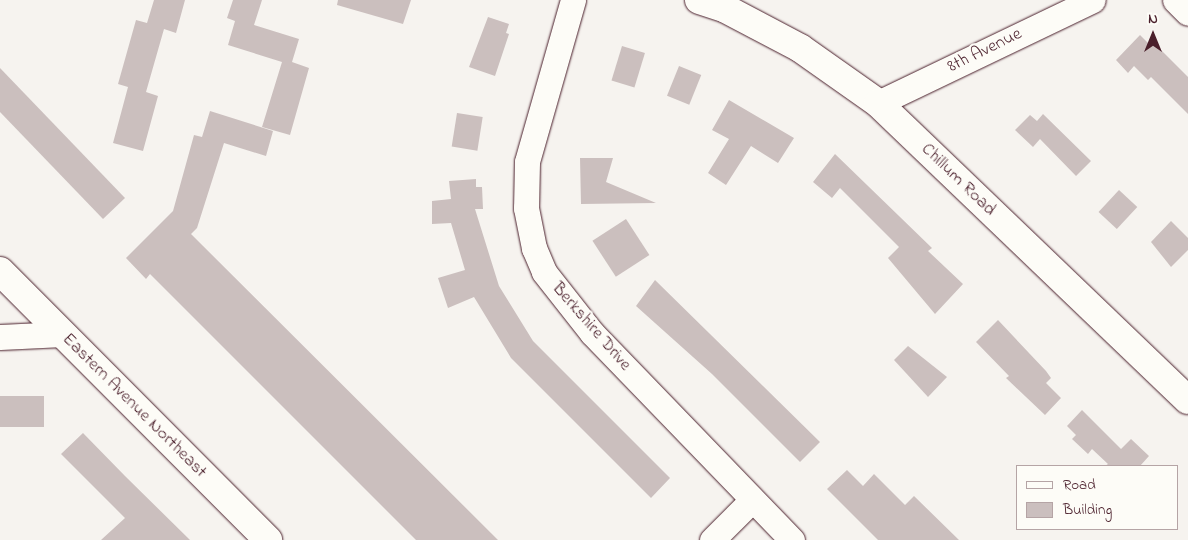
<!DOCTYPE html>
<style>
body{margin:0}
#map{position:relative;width:1188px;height:540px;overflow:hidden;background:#f6f3ef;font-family:"Indie Flower",sans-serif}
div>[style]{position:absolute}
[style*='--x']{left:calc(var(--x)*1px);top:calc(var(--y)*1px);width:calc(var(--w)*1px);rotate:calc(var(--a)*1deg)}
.building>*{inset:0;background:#cbbfbe;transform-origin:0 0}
.roads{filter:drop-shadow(0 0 1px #4a1f2b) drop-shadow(0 0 1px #4a1f2b)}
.street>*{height:25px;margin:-12.5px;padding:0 12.5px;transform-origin:12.5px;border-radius:12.5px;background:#fdfcf7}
.secondary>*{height:28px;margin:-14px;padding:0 14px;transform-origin:14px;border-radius:14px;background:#fdfcf7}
span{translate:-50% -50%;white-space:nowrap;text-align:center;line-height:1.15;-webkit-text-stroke:4.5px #fdfcf7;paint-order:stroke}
.street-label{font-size:18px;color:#4a1f2b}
.legend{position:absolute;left:1016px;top:465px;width:162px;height:65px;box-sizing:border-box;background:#fdfcf7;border:1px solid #b5a4a5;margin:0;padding:6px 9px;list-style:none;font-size:15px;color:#4a1f2b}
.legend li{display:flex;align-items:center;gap:10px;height:25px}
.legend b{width:25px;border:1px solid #b5a4a5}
.north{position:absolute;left:1128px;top:10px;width:50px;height:50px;-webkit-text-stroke:4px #fdfcf7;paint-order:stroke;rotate:0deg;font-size:14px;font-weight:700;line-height:20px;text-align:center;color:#4a1f2b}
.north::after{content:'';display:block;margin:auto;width:18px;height:22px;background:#4a1f2b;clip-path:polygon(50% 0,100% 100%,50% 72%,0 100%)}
</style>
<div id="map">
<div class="building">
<i style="clip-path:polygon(154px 0,185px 0,176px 33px,164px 29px,146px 92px,158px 96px,143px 151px,113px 143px,128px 87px,118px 84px,136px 20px,147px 23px)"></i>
<i style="clip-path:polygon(233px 0,262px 0,254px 25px,299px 39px,292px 62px,309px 68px,290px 135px,262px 127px,282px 62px,228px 45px,235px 21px,227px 18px)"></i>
<i style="clip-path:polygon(338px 0,411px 0,403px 24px,337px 5px)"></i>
<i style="clip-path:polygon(488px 17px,509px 24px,506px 33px,509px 34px,495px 76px,469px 67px)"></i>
<i style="clip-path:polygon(1140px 35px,1148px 43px,1151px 40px,1188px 77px,1188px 114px,1151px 77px,1148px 80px,1134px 66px,1128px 73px,1116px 60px)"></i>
<i style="left:622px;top:46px;width:24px;height:36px;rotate:17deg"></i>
<i style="left:679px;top:66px;width:24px;height:32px;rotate:22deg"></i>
<i style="clip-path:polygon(0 68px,125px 198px,103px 219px,0 112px)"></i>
<i style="clip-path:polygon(729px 100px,794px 138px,778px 163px,751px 146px,726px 185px,708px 173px,729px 139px,712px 130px)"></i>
<i style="clip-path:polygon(210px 111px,273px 131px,266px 156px,224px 143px,197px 228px,191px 234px,498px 540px,416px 540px,150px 274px,146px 279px,126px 258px,173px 211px,194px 135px,202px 137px)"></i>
<i style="left:457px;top:113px;width:26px;height:34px;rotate:9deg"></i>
<i style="clip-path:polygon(1043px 114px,1091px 161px,1076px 176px,1040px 139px,1033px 147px,1015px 130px,1030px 115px,1037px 121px)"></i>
<i style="clip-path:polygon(835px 154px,932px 248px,928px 251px,963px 284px,935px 314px,888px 258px,899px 247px,840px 188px,832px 198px,813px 182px)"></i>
<i style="clip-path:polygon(580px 158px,613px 158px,606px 182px,656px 203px,581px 204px)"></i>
<i style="clip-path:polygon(476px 179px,476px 187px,482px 187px,483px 209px,475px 209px,499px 286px,533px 341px,670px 478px,651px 498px,511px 358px,474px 297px,448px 308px,438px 278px,465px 270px,451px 223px,432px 224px,432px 201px,451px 199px,449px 181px)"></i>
<i style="left:1119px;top:190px;width:25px;height:30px;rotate:43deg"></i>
<i style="left:626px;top:219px;width:43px;height:40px;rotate:57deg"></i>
<i style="clip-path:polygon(1171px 221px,1188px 238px,1188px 250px,1171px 267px,1151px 242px)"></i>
<i style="clip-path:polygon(655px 280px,820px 442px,800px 462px,712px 374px,636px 306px)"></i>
<i style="clip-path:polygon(998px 320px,1046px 371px,1051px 378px,1046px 383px,1061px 398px,1045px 415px,1006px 378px,1009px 376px,976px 342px)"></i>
<i style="clip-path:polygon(908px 346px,947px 377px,928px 397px,894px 360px)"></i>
<i style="left:0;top:396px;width:44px;height:31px"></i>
<i style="clip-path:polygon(1082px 410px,1121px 449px,1131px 439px,1149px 456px,1140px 466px,1105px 466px,1108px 464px,1092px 449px,1088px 454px,1072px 439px,1076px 435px,1067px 426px)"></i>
<i style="clip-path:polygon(83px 433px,125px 476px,190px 540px,101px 540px,125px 518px,61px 454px)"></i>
<i style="clip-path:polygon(847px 470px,863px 486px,874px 474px,905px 505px,914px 496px,959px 540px,878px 540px,827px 489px)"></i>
</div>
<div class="roads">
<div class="street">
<i style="--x:573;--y:0;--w:168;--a:105.9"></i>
<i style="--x:527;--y:162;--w:46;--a:91.2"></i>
<i style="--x:526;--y:208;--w:41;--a:78.7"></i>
<i style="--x:534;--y:248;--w:26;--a:67"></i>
<i style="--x:544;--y:272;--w:78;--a:51.8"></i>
<i style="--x:592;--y:333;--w:288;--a:46"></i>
<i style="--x:1175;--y:0;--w:18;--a:45"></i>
<i style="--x:878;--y:103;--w:238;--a:-25.6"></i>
<i style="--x:0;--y:337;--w:63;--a:-2.7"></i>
<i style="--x:712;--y:540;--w:55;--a:-45"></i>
</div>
<div class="secondary">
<i style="--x:699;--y:0;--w:28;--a:18"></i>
<i style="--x:726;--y:9;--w:84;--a:27.8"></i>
<i style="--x:800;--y:48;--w:95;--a:35.2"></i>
<i style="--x:878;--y:103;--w:429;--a:43.8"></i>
<i style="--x:0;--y:271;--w:380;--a:45.1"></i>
</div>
</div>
<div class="street-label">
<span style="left:985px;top:51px;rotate:-26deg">8th Avenue</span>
<span style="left:958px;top:180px;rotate:44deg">Chillum Road</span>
<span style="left:591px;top:327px;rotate:49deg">Berkshire Drive</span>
<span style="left:134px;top:406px;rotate:45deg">Eastern Avenue Northeast</span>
</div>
<ul class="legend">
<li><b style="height:6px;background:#fdfcf7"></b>Road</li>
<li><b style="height:14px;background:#cbbfbe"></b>Building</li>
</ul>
<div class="north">N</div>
</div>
